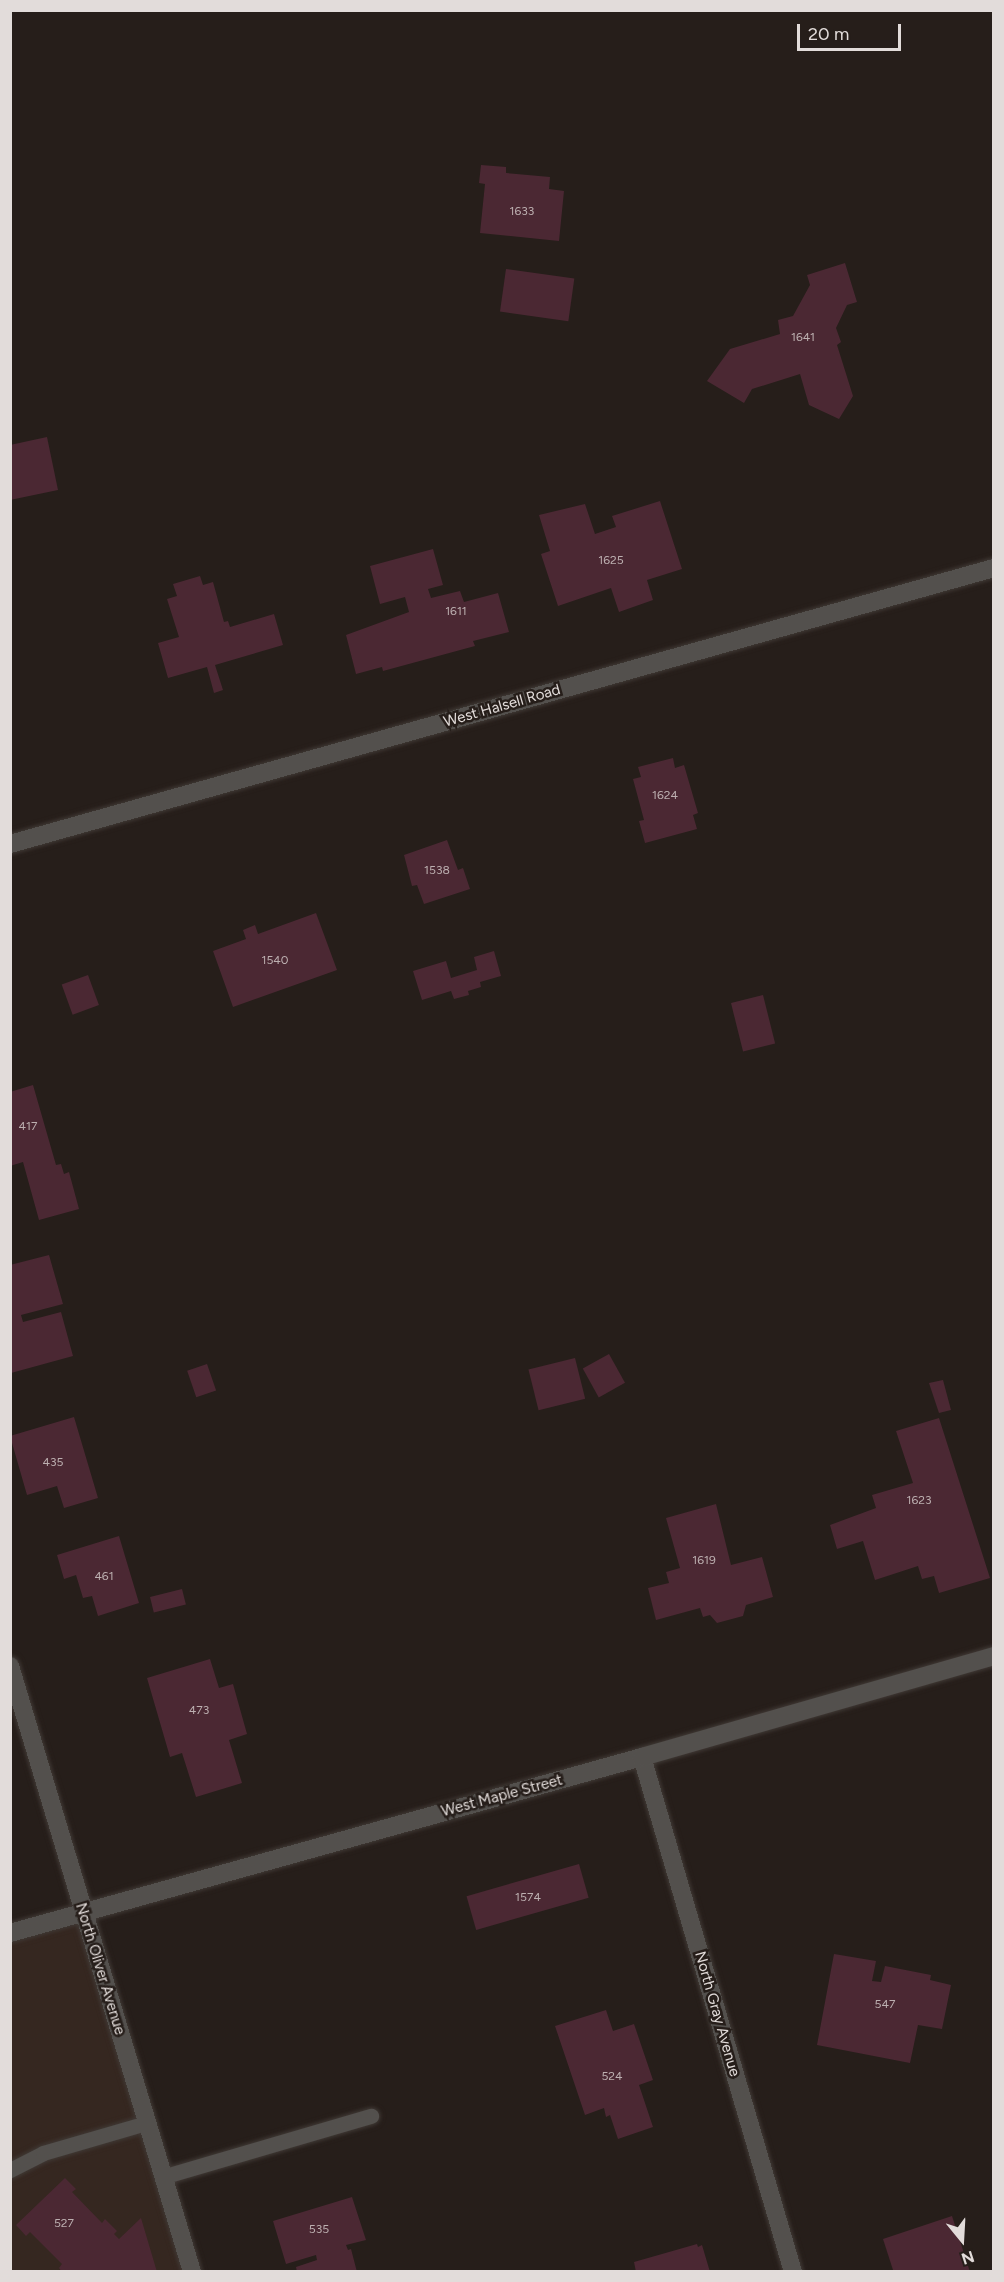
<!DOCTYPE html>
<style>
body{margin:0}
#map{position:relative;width:1004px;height:2282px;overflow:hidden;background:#261e1a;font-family:Figtree,sans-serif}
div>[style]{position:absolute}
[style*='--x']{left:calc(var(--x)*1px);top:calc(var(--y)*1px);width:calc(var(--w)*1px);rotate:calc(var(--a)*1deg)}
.built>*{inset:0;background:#352720}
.building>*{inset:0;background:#4b2833;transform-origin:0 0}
.roads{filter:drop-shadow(0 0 2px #403935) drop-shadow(0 0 2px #403935)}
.service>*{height:15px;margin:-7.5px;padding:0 7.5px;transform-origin:7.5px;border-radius:7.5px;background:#53504d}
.minor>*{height:18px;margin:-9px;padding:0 9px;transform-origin:9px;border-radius:9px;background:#53504d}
span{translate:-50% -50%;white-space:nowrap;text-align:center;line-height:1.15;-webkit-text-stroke:5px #261e1a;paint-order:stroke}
.number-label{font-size:12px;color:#bcafb0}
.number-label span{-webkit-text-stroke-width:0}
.street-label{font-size:15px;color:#e2dcda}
.frame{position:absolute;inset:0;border:12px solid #e2dcda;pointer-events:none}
.north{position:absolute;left:932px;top:2210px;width:60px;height:60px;-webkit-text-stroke:4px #261e1a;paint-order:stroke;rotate:162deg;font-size:16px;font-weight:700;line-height:24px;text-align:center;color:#e2dcda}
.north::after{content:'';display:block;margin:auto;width:21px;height:27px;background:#e2dcda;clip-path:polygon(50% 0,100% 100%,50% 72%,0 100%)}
.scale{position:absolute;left:797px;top:24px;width:104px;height:27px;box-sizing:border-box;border:3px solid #e2dcda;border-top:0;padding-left:8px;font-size:18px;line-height:21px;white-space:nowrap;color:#e2dcda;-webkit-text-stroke:4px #261e1a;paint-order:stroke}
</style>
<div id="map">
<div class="built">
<i style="clip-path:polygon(83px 1912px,192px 2271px,11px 2272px,11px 1933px)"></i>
</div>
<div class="building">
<i style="clip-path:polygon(481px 165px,506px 167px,506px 173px,550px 177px,549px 189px,564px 191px,559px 241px,480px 233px,485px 184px,479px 183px)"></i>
<i style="clip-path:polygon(845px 263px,857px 302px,847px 305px,836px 328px,841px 342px,837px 345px,853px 396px,839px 419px,809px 405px,800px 374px,752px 389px,744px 403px,707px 381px,730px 349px,780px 334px,778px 320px,793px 316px,810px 285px,807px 275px)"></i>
<i style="left:506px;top:269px;width:69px;height:43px;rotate:8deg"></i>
<i style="clip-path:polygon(47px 437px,58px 490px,10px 500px,10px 445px)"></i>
<i style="clip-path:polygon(660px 501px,682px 569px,647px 580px,653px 600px,619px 612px,611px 588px,558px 606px,541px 554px,550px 551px,539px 515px,585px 504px,595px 534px,616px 527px,612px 516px)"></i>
<i style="clip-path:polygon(433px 549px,443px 585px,428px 589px,431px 598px,460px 591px,464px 602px,498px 593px,509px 632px,473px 641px,475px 646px,383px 671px,382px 667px,356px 674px,346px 635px,409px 612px,405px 597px,380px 604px,370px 566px)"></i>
<i style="clip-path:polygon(200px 576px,203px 585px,213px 582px,224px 622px,228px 621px,230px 627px,274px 614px,283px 645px,215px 665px,223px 690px,214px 693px,207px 667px,168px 678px,158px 643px,179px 637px,167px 599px,177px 596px,173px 584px)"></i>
<i style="clip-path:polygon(673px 758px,675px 768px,684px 765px,698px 813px,693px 815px,697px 829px,645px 843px,639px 821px,644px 820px,633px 779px,641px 777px,638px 767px)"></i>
<i style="clip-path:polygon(447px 840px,458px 870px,463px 868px,470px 889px,424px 904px,417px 885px,412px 886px,404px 855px)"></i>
<i style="clip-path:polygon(316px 913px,337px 970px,233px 1007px,213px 951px,246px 939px,243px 930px,255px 925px,258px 934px)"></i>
<i style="clip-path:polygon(494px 951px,501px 976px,480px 982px,481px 987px,468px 991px,469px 995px,454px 999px,451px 991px,422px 1000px,413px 971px,446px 961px,451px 978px,477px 970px,474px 957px)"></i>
<i style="left:88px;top:975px;width:32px;height:28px;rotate:70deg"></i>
<i style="left:763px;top:995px;width:50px;height:33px;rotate:76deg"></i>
<i style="clip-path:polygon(33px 1085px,56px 1165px,61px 1164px,64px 1174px,69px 1172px,79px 1209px,39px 1220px,23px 1162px,10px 1166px,10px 1092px)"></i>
<i style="clip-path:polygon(49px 1255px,63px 1304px,21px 1315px,23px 1322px,61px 1312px,73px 1356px,11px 1373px,10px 1265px)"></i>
<i style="left:609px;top:1354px;width:33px;height:30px;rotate:61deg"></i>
<i style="left:575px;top:1358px;width:42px;height:48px;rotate:76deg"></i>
<i style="left:207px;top:1364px;width:28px;height:21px;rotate:71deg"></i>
<i style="clip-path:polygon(943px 1380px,951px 1410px,939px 1413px,929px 1383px)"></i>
<i style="clip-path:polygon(74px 1417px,98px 1498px,64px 1508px,57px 1486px,27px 1495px,10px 1436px)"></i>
<i style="clip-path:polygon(939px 1418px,990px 1578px,939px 1593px,934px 1576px,922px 1579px,918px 1566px,875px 1580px,863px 1541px,837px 1549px,830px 1525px,876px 1508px,872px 1495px,913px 1483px,896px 1431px)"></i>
<i style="clip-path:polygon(716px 1504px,731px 1565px,762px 1557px,773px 1597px,746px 1605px,743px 1616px,717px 1623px,710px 1615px,703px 1617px,700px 1608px,656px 1620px,648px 1588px,669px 1583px,666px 1572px,680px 1568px,666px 1518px)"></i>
<i style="clip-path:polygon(119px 1536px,139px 1603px,98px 1616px,92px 1596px,83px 1598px,76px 1575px,64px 1579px,57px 1555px)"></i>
<i style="left:182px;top:1589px;width:16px;height:33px;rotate:76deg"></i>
<i style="clip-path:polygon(210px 1659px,219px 1688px,233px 1684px,247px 1734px,229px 1740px,242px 1783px,196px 1797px,182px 1753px,170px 1757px,147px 1678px)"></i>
<i style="left:579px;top:1864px;width:35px;height:117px;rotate:74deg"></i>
<i style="clip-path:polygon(834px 1954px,876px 1961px,872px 1981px,881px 1982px,885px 1966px,931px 1975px,930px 1980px,951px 1985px,942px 2029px,918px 2025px,910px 2063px,817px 2045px)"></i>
<i style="clip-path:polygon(606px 2010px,613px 2031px,634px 2024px,653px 2080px,639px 2085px,653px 2127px,618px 2139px,610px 2115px,606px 2117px,604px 2108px,585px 2115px,555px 2026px)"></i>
<i style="clip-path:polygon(65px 2178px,76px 2189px,72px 2192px,102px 2223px,105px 2219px,117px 2231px,114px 2234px,119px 2239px,141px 2218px,157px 2272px,62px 2272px,59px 2268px,62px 2264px,30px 2232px,26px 2236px,16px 2225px)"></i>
<i style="clip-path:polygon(352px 2197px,366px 2240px,346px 2245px,348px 2250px,351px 2249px,357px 2272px,297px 2272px,296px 2267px,317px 2260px,316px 2255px,286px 2264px,273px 2221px)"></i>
<i style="clip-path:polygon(952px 2216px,970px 2272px,893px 2270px,883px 2239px)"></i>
<i style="clip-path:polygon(697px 2244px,698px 2247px,702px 2245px,710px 2272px,636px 2272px,634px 2262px)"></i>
</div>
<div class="roads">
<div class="service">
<i style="--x:10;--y:2170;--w:37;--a:-27"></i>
<i style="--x:43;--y:2153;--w:107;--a:-16.2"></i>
<i style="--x:162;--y:2177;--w:218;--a:-16.3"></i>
</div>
<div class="minor">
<i style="--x:10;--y:844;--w:1022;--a:-15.67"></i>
<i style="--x:10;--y:1666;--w:633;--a:73.28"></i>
<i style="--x:642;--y:1757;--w:537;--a:73.66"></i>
<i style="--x:10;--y:1933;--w:656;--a:-15.56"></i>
<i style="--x:642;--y:1757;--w:366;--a:-16"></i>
</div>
</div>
<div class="number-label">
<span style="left:522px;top:212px">1633</span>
<span style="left:803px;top:338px">1641</span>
<span style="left:611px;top:561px">1625</span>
<span style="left:456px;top:612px">1611</span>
<span style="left:665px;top:796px">1624</span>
<span style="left:437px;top:871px">1538</span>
<span style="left:275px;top:961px">1540</span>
<span style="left:28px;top:1127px">417</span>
<span style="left:53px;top:1463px">435</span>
<span style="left:919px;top:1501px">1623</span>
<span style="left:704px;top:1561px">1619</span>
<span style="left:104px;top:1577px">461</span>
<span style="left:199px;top:1711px">473</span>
<span style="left:528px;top:1898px">1574</span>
<span style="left:885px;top:2005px">547</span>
<span style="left:612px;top:2077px">524</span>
<span style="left:64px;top:2224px">527</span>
<span style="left:319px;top:2230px">535</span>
</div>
<div class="street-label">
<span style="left:502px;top:706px;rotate:-16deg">West Halsell Road</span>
<span style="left:502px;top:1796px;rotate:-15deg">West Maple Street</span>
<span style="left:100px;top:1969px;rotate:73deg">North Oliver Avenue</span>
<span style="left:717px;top:2014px;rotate:74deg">North Gray Avenue</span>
</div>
<div class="frame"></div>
<div class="north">N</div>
<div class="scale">20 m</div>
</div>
